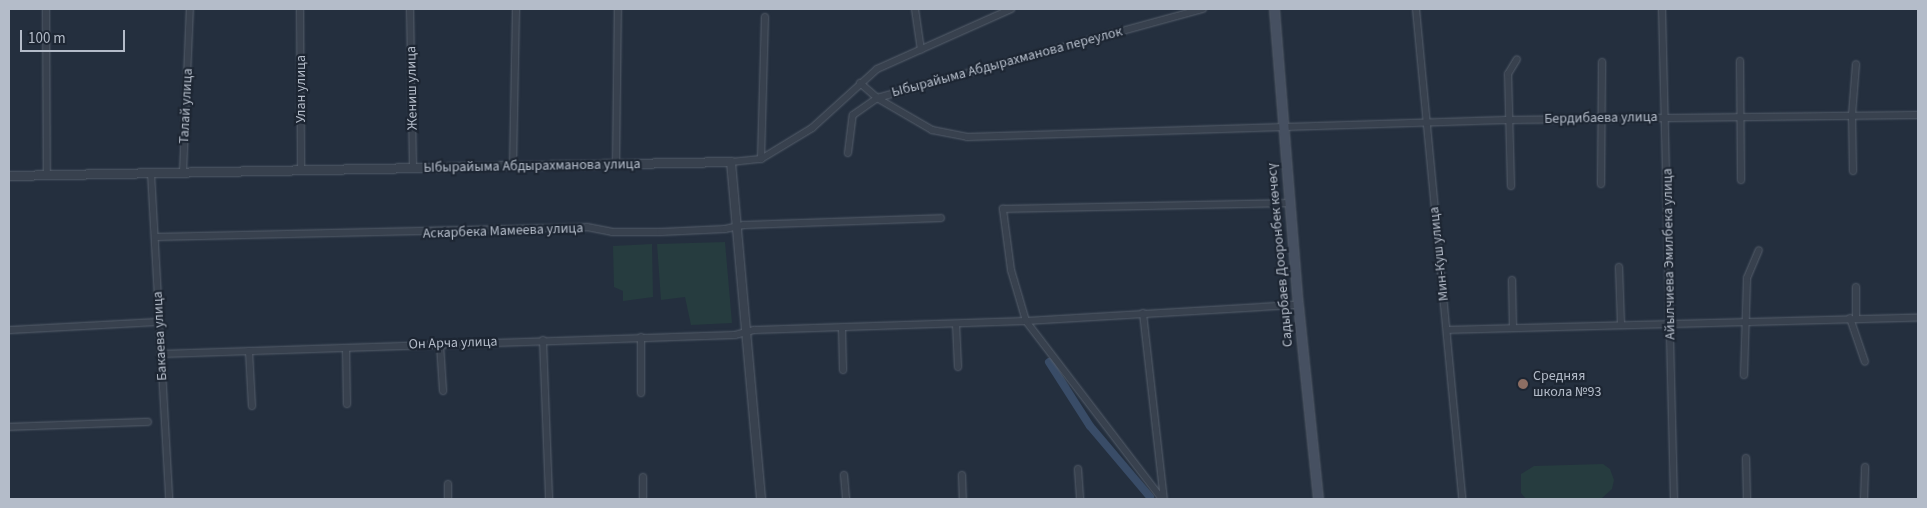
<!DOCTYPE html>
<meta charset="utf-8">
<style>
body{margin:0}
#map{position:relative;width:1927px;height:508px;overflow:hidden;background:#242f3e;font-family:"Source Sans 3",sans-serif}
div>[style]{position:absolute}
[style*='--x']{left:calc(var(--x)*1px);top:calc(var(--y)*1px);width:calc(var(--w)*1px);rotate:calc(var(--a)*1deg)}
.green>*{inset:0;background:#263c3f}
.canal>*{height:8px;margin:-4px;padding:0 4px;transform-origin:4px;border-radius:4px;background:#394c67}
.roads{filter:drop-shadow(0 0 1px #565f6c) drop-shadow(0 0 1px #565f6c)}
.minor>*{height:6px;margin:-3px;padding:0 3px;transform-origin:3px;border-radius:3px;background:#38414e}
.tertiary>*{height:8px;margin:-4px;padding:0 4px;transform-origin:4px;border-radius:4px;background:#38414e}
.secondary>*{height:9px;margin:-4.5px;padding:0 4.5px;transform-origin:4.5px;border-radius:4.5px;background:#465061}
.dots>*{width:14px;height:14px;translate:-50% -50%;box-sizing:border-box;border:2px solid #1d2633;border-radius:50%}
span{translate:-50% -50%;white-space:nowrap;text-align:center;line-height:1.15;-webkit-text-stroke:4.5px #1d2633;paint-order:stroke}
.street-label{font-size:14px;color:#b4bcc9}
.poi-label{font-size:14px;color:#b4bcc9}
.left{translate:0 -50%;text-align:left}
.frame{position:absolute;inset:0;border:10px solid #b4bcc9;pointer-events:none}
.scale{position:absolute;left:20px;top:30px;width:105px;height:22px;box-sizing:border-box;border:2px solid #b4bcc9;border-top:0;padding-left:6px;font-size:15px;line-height:18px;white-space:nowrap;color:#b4bcc9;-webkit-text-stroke:4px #1d2633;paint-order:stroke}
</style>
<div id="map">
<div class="green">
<i style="clip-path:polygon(725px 242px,732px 323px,691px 325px,685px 297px,661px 300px,657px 244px)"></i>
<i style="clip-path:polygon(652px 244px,653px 297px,623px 301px,623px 291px,614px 287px,613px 246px)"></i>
<i style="clip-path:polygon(1603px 464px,1610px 469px,1614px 480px,1612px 489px,1602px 498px,1526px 499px,1521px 493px,1521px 474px,1534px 466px)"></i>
</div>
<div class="canal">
<i style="--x:1049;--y:362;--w:76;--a:57.4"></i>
<i style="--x:1090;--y:426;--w:93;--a:49.8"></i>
</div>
<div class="roads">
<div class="minor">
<i style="--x:46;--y:9;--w:166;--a:89.7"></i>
<i style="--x:300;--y:9;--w:161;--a:89.6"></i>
<i style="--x:410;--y:9;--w:159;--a:88.9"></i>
<i style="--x:915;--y:9;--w:41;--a:81.7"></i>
<i style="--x:1416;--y:9;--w:492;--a:84.6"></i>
<i style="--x:1662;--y:9;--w:490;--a:88.6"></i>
<i style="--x:1740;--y:61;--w:119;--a:89.5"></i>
<i style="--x:860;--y:83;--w:23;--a:41"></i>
<i style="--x:877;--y:98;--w:64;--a:30.2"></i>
<i style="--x:932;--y:130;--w:36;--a:11"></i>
<i style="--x:967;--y:137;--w:540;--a:-1.8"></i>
<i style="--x:1507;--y:120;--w:411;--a:-0.7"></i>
<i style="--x:848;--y:153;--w:38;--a:-83"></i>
<i style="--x:853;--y:115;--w:29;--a:-35"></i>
<i style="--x:877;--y:98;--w:338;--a:-15.3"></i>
<i style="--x:761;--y:159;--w:142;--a:-88.4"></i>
<i style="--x:731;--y:162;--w:30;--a:-6"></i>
<i style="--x:761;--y:159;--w:60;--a:-31.3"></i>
<i style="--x:812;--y:128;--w:88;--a:-42.2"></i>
<i style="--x:877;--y:69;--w:147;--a:-24.1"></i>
<i style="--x:616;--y:164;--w:155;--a:-89.3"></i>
<i style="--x:513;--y:166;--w:157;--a:-88.9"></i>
<i style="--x:1853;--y:171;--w:56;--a:-91"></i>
<i style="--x:1852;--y:115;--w:51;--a:-85.5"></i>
<i style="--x:151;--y:173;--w:326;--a:86.8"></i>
<i style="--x:183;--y:173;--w:164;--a:-87.6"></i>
<i style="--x:1601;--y:184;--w:122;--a:-89.5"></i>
<i style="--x:1511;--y:186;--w:112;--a:-91.5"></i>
<i style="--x:1508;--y:74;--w:17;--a:-59"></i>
<i style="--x:155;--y:237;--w:432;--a:-1.3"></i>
<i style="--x:587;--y:227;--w:25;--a:11"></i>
<i style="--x:612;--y:232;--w:48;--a:0"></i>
<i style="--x:660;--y:232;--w:65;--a:-2.6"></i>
<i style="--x:725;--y:229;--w:19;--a:-12"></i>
<i style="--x:744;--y:225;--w:197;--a:-2"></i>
<i style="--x:1619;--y:267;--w:58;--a:88"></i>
<i style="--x:1512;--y:280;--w:48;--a:88.8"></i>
<i style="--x:1143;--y:313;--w:187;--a:83.6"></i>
<i style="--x:1850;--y:318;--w:46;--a:71.2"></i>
<i style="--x:1856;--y:318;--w:31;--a:-90"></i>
<i style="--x:956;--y:324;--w:43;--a:87.3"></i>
<i style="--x:842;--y:328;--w:42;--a:88.6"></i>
<i style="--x:9;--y:330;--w:150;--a:-3.1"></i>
<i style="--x:1447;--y:330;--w:471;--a:-1.5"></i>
<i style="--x:543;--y:340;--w:159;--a:87.8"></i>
<i style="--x:440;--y:344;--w:47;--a:86.3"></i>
<i style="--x:346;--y:348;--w:56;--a:89"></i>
<i style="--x:249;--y:351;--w:55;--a:86.9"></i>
<i style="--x:161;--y:354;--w:574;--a:-1.9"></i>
<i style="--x:735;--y:335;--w:20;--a:-15"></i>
<i style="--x:754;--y:330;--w:272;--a:-1.9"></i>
<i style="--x:1026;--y:321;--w:272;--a:-3.4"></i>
<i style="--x:1744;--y:375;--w:97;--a:-88.2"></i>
<i style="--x:1747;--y:278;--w:30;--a:-67"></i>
<i style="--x:641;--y:393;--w:56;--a:-90"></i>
<i style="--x:9;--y:427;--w:139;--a:-2.1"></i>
<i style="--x:1746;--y:458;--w:41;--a:88.6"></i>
<i style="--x:1078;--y:469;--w:30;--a:86"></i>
<i style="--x:844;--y:475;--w:24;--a:85"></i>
<i style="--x:962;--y:475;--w:24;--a:88"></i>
<i style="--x:643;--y:477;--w:22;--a:90"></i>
<i style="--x:448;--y:484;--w:15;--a:90"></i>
<i style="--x:1162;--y:499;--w:224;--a:-127.4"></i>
<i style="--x:1026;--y:321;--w:53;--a:-106.4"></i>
<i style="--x:1011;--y:270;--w:62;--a:-97.5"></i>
<i style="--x:1003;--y:209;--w:287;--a:-1.2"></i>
<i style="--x:1864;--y:499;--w:32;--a:-88"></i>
</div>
<div class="tertiary">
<i style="--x:9;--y:176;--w:722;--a:-1.11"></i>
<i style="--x:731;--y:162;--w:338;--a:84.9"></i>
</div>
<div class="secondary">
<i style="--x:1274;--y:9;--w:297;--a:85.4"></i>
<i style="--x:1298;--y:305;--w:195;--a:84.1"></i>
</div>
</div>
<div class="dots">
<i style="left:1523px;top:384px;background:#8d6e63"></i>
</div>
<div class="street-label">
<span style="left:1007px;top:62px;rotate:-15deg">Ыбырайыма Абдырахманова переулок</span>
<span style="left:412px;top:88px;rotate:-91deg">Жениш улица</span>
<span style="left:301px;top:89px;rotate:-90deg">Улан улица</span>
<span style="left:186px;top:106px;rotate:-87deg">Талай улица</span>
<span style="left:1601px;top:118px;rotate:-1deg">Бердибаева улица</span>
<span style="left:532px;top:166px;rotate:-1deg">Ыбырайыма Абдырахманова улица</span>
<span style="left:503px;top:231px;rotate:-2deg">Аскарбека Мамеева улица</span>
<span style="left:1439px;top:254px;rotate:-96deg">Мин-Куш улица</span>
<span style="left:1669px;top:254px;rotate:-91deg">Айылчиева Эмилбека улица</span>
<span style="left:1280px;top:255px;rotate:-95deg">Садырбаев Дооронбек көчөсү</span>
<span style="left:160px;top:336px;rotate:-93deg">Бакаева улица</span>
<span style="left:453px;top:343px;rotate:-2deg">Он Арча улица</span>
</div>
<div class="poi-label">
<span class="left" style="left:1533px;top:384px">Средняя<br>школа №93</span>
</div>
<div class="frame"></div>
<div class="scale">100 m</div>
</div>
